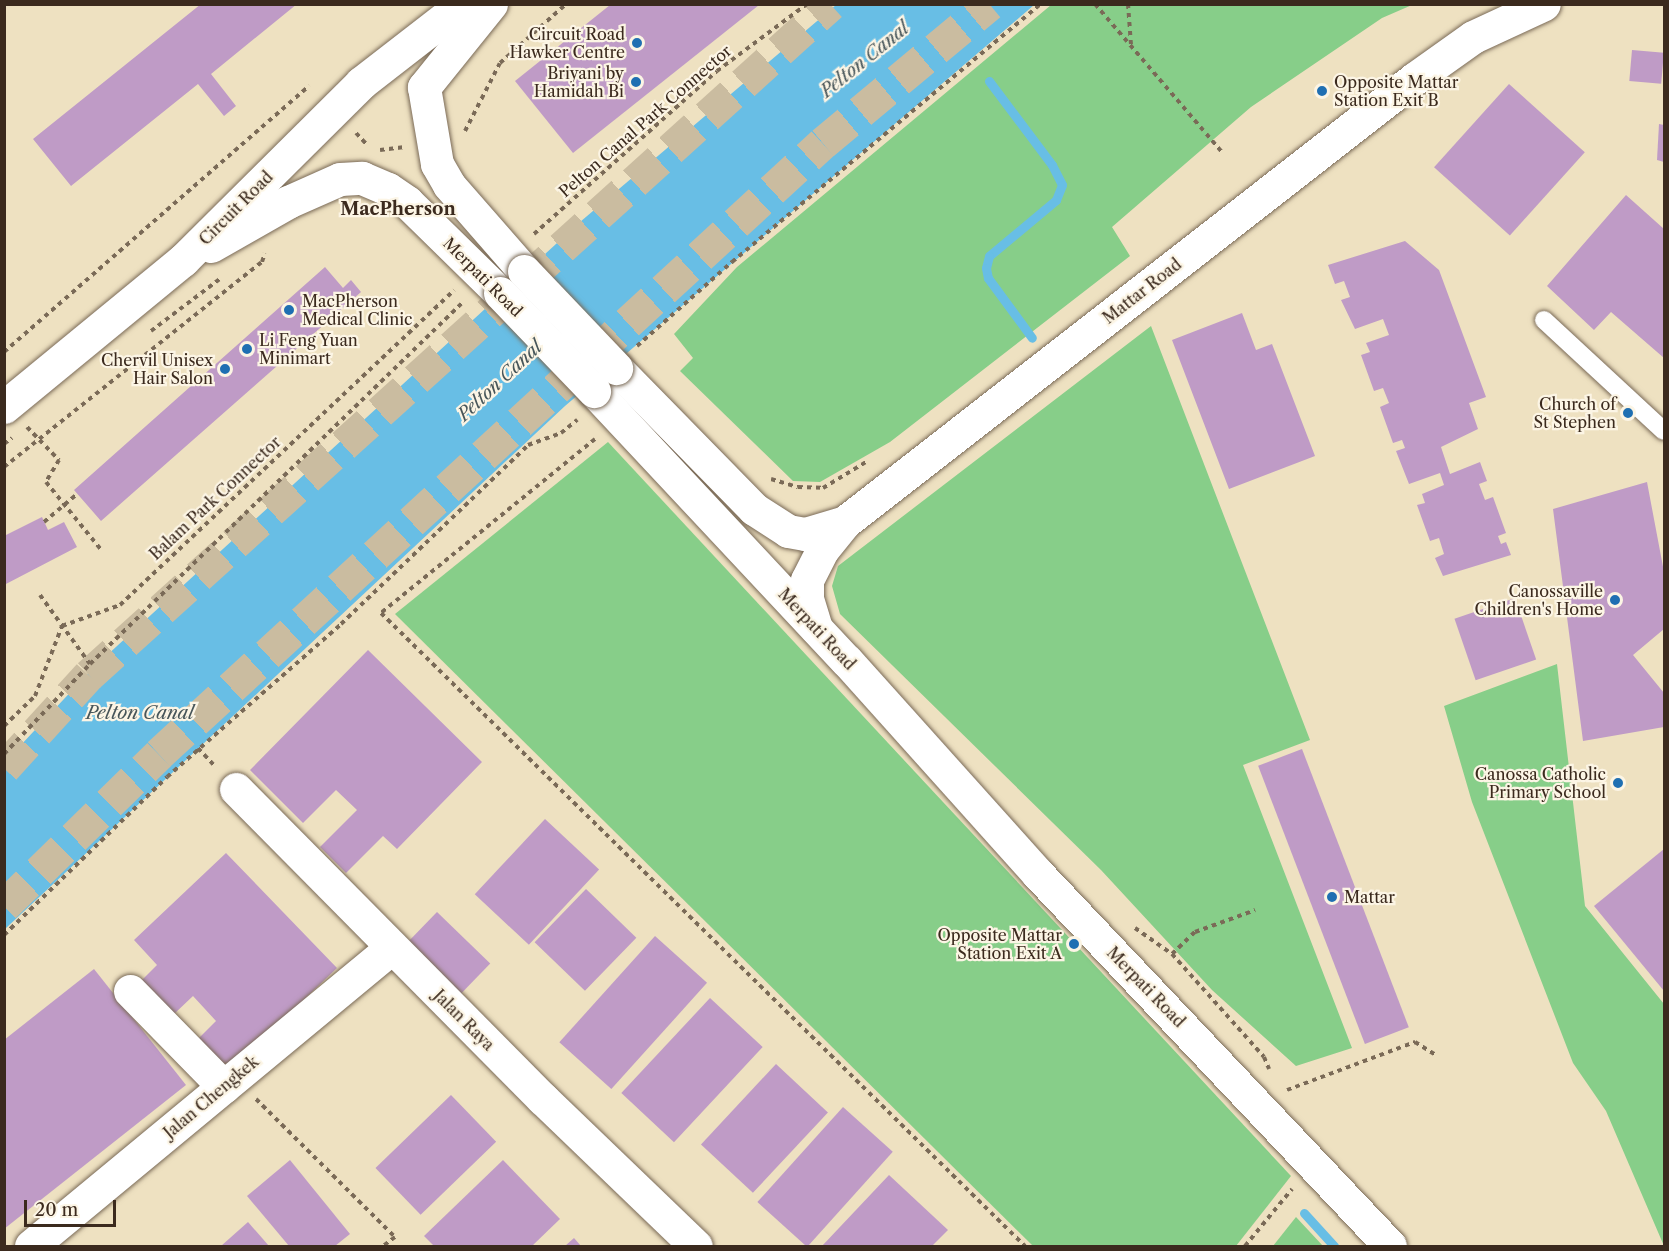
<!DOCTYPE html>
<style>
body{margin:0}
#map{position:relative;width:1669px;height:1251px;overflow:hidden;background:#eee1c1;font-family:"Libre Caslon Text",serif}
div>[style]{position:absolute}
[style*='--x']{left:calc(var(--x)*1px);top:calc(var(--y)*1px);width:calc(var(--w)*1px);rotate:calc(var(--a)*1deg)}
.green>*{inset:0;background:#87ce89}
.water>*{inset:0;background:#68bee5}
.stream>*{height:9px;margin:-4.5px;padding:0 4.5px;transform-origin:4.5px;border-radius:4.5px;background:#68bee5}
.building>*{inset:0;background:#bf9bc6;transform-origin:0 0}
.motorway-tunnel>*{height:33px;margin-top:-16.5px;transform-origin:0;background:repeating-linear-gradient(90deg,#cabca0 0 33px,transparent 0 49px)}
.path>*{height:4px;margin-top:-2px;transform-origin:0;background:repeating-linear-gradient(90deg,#7a6a57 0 4.5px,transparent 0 9px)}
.roads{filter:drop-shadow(0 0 2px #7a6a57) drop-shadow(0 0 2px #7a6a57)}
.service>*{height:18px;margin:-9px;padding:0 9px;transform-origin:9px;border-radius:9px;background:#fff}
.minor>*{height:33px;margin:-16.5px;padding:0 16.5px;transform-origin:16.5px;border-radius:16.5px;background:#fff}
.tertiary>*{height:33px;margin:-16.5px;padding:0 16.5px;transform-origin:16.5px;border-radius:16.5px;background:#fff}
.bridges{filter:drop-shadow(0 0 2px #7a6a57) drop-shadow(0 0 2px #7a6a57)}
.tertiary-bridge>*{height:33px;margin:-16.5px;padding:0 16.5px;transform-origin:16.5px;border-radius:16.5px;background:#fff}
.dots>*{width:16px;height:16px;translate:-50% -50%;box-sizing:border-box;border:3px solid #fcf5e5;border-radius:50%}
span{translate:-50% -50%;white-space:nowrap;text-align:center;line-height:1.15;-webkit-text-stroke:4.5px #fcf5e5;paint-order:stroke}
.poi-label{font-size:16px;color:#3b2a1e}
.right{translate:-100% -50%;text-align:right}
.left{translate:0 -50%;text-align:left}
.street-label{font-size:16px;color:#3b2a1e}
.water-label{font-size:18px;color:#48565a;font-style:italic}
.neighbourhood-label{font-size:18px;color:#3b2a1e;font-weight:700}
.frame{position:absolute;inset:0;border:6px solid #3b2a1e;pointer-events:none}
.scale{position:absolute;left:24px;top:1200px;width:92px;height:27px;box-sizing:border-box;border:3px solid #3b2a1e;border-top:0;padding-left:8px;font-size:18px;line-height:21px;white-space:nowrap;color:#3b2a1e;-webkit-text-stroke:4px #fcf5e5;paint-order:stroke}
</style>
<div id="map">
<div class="green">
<i style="clip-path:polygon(1051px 5px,1412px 5px,1382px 18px,1251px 107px,1112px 227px,1130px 256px,890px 442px,820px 482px,793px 481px,680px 371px,693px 358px,674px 334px,737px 267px)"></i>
<i style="clip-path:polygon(1151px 326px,1310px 740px,1243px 765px,1352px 1048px,1296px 1066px,1212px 990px,1101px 870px,840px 614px,832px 586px,838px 566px)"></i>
<i style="clip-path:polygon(608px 442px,1291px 1176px,1236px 1246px,1033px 1246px,395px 614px)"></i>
<i style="clip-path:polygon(1557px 664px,1585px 906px,1664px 1004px,1664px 1246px,1606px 1111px,1573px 1063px,1472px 802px,1444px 706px)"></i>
<i style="clip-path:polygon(1296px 1217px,1323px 1246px,1273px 1246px)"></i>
</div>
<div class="water">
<i style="clip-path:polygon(836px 5px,1034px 5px,565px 406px,5px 929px,5px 762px,93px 668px,580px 222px)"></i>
</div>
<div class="stream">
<i style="--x:989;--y:81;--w:105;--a:53.1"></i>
<i style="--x:1052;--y:165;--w:22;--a:63"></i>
<i style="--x:1062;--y:185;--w:16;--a:112"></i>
<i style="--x:1056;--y:200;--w:87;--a:140.1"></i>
<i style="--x:989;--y:256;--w:12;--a:104"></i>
<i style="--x:986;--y:268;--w:10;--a:79"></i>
<i style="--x:988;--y:278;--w:74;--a:53.7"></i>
<i style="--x:1304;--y:1213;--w:45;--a:47.7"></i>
</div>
<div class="building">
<i style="clip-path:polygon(201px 4px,297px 4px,211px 74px,236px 106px,224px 116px,198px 84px,71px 186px,33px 139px)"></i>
<i style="clip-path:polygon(610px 5px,759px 5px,573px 153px,515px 81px)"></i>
<i style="left:1632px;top:50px;width:32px;height:31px;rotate:5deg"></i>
<i style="left:1509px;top:84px;width:102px;height:112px;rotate:42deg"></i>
<i style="clip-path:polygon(1659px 124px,1664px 125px,1664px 162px,1657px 160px)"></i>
<i style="clip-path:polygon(1626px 195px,1664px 229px,1664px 358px,1611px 312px,1594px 330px,1547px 286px)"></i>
<i style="clip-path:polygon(1405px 241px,1439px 270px,1486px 397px,1469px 403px,1478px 429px,1441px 447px,1450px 474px,1480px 462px,1487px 481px,1479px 484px,1485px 500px,1493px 497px,1506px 533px,1498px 536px,1501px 544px,1506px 542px,1511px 555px,1443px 576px,1435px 558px,1444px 554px,1439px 538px,1430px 541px,1417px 505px,1425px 503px,1422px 494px,1444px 485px,1440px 473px,1409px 484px,1396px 451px,1405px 448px,1402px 440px,1393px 443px,1380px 407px,1389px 403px,1383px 388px,1374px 391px,1361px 355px,1370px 352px,1366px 343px,1389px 335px,1383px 319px,1355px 329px,1341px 300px,1350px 297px,1344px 281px,1335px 284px,1328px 265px)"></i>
<i style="clip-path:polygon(325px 267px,343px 288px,351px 280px,361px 292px,101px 521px,74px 490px)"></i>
<i style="clip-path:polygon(1242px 313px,1256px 350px,1272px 344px,1315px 456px,1229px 489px,1172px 340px)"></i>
<i style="clip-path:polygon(1647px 482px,1664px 572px,1664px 629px,1633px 655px,1664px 693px,1664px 727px,1583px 741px,1553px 509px)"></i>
<i style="clip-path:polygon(42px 517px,48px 530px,64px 522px,77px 547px,4px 585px,4px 536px)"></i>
<i style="left:1515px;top:598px;width:65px;height:64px;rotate:71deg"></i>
<i style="clip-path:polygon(368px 650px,482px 762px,397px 849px,383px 836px,346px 873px,320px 847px,357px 810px,336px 790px,303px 823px,250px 770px)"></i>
<i style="left:1302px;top:749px;width:298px;height:47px;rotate:69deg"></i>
<i style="left:545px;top:819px;width:74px;height:103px;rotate:43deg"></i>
<i style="clip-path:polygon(1664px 849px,1664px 991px,1594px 906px)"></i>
<i style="clip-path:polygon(226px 853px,337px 968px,228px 1072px,197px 1040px,216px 1021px,193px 996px,173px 1015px,141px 981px,157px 965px,134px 940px)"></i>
<i style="left:586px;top:889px;width:70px;height:74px;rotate:44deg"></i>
<i style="left:437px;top:912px;width:74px;height:45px;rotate:44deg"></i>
<i style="left:655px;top:936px;width:70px;height:143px;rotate:42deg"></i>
<i style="clip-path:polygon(94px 969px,186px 1085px,4px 1229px,4px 1040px)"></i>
<i style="left:710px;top:998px;width:72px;height:130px;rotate:43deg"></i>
<i style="left:776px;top:1064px;width:71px;height:110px;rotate:43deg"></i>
<i style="left:451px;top:1095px;width:65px;height:105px;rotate:46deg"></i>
<i style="left:843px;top:1107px;width:67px;height:128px;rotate:42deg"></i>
<i style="clip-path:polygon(290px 1160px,350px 1234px,335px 1246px,289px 1246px,247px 1196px)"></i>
<i style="clip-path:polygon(503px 1160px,560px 1219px,532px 1246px,434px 1246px,424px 1236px)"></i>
<i style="clip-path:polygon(889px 1175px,948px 1230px,932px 1246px,822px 1246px)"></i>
<i style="clip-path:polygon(248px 1222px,269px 1246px,221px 1246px)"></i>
<i style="clip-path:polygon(574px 1238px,581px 1246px,565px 1246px)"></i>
</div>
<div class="motorway-tunnel">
<i style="--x:4;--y:768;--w:126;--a:-47.6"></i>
<i style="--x:89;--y:675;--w:1000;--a:-42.12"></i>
<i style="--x:4;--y:906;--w:217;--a:-44.4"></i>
<i style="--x:159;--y:754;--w:902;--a:-42.62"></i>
<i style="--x:823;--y:143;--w:217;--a:-39.8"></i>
</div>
<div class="path">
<i style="--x:1095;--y:4;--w:194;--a:49.4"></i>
<i style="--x:1128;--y:4;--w:41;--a:85.8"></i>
<i style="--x:465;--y:131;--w:76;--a:-62.8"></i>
<i style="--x:500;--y:63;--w:89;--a:-41.8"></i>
<i style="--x:356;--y:133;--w:16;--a:47"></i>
<i style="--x:380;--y:150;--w:23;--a:-7"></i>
<i style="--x:534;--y:234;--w:245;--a:-41.7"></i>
<i style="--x:717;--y:71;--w:112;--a:-36.7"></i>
<i style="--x:151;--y:331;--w:88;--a:-37.1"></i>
<i style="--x:637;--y:346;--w:127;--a:-41.5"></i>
<i style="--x:732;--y:262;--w:403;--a:-39.9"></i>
<i style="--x:4;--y:352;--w:405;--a:-41.1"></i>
<i style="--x:27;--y:427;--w:46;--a:45.9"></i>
<i style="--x:59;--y:460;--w:26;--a:121"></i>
<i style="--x:46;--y:482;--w:89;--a:50.9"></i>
<i style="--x:595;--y:439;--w:276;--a:140.9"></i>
<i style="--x:381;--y:613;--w:903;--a:44.51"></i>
<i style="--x:4;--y:444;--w:10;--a:-37"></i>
<i style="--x:4;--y:467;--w:330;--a:-38.5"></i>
<i style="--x:262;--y:262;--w:9;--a:-72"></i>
<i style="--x:771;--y:479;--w:28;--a:17"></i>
<i style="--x:798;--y:487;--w:25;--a:2"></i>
<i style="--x:823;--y:488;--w:50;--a:-31.2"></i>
<i style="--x:44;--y:522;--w:43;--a:-40.3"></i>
<i style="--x:40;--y:595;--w:85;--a:54.1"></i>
<i style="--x:4;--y:726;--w:43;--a:-44.1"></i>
<i style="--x:35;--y:696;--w:75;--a:-68.9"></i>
<i style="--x:62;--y:626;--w:62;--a:-19.9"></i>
<i style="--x:120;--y:605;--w:459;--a:-43.3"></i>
<i style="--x:198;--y:748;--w:25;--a:47"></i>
<i style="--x:4;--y:754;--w:124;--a:-46.3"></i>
<i style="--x:90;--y:664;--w:520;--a:-44.14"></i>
<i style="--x:1135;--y:928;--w:45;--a:35.1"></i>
<i style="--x:1172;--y:954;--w:138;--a:48.2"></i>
<i style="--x:1264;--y:1057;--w:13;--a:67"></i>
<i style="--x:4;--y:935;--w:227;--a:-44.1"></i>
<i style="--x:167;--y:777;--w:232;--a:-41.3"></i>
<i style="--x:341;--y:624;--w:259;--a:-43.7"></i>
<i style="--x:528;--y:445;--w:35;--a:-20"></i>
<i style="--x:561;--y:433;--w:21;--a:-39"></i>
<i style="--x:1172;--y:954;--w:32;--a:-44"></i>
<i style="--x:1195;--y:932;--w:64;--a:-20.1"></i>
<i style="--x:1287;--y:1090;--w:137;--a:-20.6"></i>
<i style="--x:1415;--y:1042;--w:25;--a:32"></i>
<i style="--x:256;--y:1099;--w:196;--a:44.8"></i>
<i style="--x:395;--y:1237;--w:15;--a:143"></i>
<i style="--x:1245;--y:1246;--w:74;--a:-50.5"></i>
</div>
<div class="roads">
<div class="service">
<i style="--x:1544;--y:320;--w:163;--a:42.8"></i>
</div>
<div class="minor">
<i style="--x:236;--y:789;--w:436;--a:45.3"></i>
<i style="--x:543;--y:1099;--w:212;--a:43.9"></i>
<i style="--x:130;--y:991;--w:134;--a:45.6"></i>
<i style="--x:31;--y:1246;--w:467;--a:-39.6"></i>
</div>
<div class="tertiary">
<i style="--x:491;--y:4;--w:107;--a:128.9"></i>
<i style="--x:424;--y:87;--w:78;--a:80.4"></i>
<i style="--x:437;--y:164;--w:24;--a:60"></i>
<i style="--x:449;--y:185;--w:114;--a:48.9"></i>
<i style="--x:211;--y:246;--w:89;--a:-29.7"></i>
<i style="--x:288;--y:202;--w:57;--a:-23.9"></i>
<i style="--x:340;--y:179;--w:22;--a:-3"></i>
<i style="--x:362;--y:178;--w:28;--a:23"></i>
<i style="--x:388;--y:189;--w:23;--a:34"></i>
<i style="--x:407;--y:202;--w:130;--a:44.4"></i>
<i style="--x:616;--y:368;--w:197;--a:45.6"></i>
<i style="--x:754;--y:509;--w:40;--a:32.9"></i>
<i style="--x:788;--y:531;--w:17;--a:10"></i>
<i style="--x:805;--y:534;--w:42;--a:-16.7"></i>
<i style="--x:594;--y:391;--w:370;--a:46.9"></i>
<i style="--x:847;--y:661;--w:286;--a:48.1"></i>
<i style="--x:1038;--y:874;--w:512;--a:46.58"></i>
<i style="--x:4;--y:407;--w:232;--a:-39.4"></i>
<i style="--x:183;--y:260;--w:251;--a:-44.8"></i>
<i style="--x:361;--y:83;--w:129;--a:-37.8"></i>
<i style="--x:816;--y:628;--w:31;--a:-107"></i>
<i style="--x:807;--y:598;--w:18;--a:-90"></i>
<i style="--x:807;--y:580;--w:35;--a:-63"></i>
<i style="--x:823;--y:549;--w:35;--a:-51"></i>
<i style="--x:845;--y:522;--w:721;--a:-37.9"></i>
<i style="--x:1414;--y:79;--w:72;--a:-35.4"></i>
<i style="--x:1473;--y:37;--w:78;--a:-24.9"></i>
</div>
</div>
<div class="bridges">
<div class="tertiary-bridge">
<i style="--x:524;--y:271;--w:134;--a:46.5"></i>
<i style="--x:500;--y:293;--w:136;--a:46.2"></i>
</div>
</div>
<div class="dots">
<i style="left:637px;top:43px;background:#1f6fb2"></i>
<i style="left:636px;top:82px;background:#1f6fb2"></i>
<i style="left:1322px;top:91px;background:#1f6fb2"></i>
<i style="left:289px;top:310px;background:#1f6fb2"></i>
<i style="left:247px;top:349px;background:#1f6fb2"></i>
<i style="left:225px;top:369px;background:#1f6fb2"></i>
<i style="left:1628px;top:413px;background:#1f6fb2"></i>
<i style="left:1615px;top:600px;background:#1f6fb2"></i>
<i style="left:1618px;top:783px;background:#1f6fb2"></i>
<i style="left:1332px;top:897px;background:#1f6fb2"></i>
<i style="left:1074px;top:944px;background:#1f6fb2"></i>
</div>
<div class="poi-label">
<span class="right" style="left:625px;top:43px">Circuit Road<br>Hawker Centre</span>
<span class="right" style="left:624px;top:82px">Briyani by<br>Hamidah Bi</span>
<span class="left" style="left:1334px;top:91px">Opposite Mattar<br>Station Exit B</span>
<span class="left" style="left:302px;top:310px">MacPherson<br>Medical Clinic</span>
<span class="left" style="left:259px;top:349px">Li Feng Yuan<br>Minimart</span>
<span class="right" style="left:213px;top:369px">Chervil Unisex<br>Hair Salon</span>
<span class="right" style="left:1616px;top:413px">Church of<br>St Stephen</span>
<span class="right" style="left:1603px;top:600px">Canossaville<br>Children's Home</span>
<span class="right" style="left:1606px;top:783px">Canossa Catholic<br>Primary School</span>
<span class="left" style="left:1344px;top:897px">Mattar</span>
<span class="right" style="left:1062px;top:944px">Opposite Mattar<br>Station Exit A</span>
</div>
<div class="street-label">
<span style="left:645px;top:121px;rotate:-41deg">Pelton Canal Park Connector</span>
<span style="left:236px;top:208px;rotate:-45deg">Circuit Road</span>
<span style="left:483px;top:277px;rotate:45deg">Merpati Road</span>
<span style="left:1142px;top:291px;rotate:-38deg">Mattar Road</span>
<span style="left:215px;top:498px;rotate:-43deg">Balam Park Connector</span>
<span style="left:817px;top:629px;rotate:47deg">Merpati Road</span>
<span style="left:1146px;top:987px;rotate:46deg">Merpati Road</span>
<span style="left:464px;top:1020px;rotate:45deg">Jalan Raya</span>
<span style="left:211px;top:1097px;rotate:-40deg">Jalan Chengkek</span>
</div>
<div class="water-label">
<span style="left:865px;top:60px;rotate:-39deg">Pelton Canal</span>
<span style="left:500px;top:381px;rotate:-43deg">Pelton Canal</span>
<span style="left:140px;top:713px">Pelton Canal</span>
</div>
<div class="neighbourhood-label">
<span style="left:398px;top:209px">MacPherson</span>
</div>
<div class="frame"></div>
<div class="scale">20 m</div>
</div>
